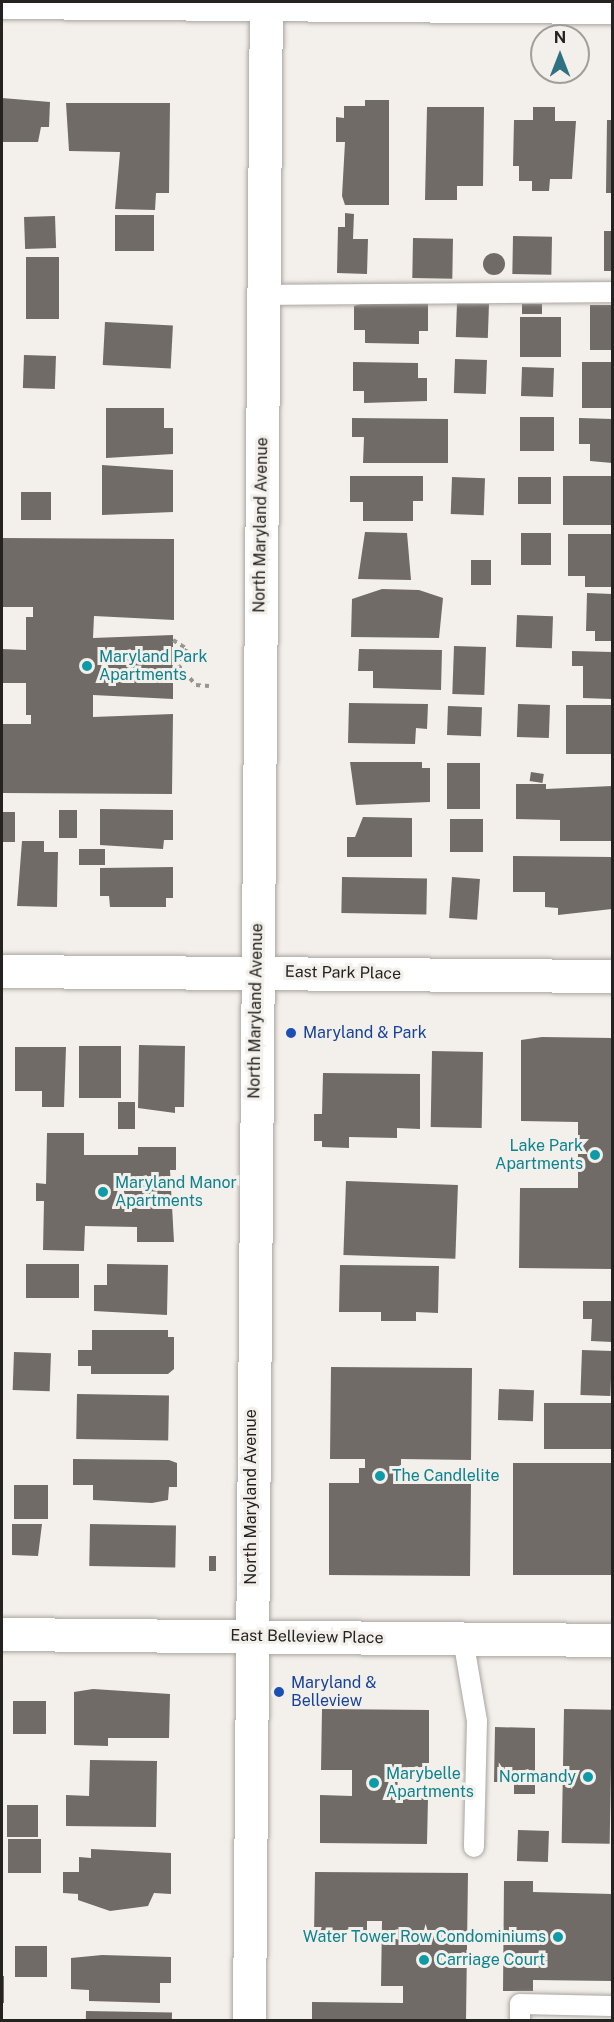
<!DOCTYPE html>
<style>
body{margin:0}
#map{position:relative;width:614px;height:2022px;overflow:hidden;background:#f3efea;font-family:"Public Sans",sans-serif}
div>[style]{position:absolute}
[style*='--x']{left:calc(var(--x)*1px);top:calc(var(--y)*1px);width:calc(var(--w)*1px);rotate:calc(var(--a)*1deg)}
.building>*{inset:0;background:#706b67;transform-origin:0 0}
.round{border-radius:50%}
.path>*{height:4px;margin-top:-2px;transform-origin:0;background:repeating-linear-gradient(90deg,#989591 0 4.5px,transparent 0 9px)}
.roads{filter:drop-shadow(0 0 2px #a9a5a0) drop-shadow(0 0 2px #a9a5a0)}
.lane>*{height:20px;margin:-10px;padding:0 10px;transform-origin:10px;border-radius:10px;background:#fff}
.street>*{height:33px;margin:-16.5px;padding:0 16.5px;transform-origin:16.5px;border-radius:16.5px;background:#fff}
.secondary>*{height:33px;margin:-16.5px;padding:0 16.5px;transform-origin:16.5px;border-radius:16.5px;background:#fff}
.dots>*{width:16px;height:16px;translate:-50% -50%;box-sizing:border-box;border:3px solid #f3efea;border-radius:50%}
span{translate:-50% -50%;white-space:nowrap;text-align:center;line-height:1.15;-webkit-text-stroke:6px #f3efea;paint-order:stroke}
.street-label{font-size:16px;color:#242321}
.culture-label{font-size:16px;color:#0d838f}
.left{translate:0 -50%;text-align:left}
.right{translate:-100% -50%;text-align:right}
.transit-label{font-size:16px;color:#164399}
.frame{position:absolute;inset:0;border:3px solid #242321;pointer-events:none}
.north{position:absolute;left:530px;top:24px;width:60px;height:60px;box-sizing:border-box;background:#f3efea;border:2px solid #a09d9a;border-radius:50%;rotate:0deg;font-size:16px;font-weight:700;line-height:24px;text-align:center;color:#242321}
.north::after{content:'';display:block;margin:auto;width:21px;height:27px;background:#2f7083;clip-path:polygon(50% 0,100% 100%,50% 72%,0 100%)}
</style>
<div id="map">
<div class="building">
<i style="clip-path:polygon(2px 98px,50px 102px,49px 127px,41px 127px,38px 142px,2px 142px)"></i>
<i style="clip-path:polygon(365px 100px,389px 100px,389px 205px,345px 205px,342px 196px,345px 142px,336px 142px,336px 117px,344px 118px,344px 106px,365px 106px)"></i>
<i style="clip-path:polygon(66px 103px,170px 103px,169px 193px,156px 193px,155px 210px,115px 209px,120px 152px,69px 151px)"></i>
<i style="clip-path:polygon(427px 107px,484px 107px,483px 186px,457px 186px,457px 200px,425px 200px)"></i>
<i style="clip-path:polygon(533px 107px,555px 107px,555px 121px,576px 121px,572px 179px,550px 179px,549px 191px,532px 191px,532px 181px,519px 181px,519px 166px,513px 166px,514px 120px,533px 120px)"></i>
<i style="clip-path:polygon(607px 120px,612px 120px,612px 193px,606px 193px)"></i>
<i style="clip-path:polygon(345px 213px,354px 214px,353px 239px,368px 239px,367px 274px,337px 273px,338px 227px,345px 227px)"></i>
<i style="left:115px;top:215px;width:39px;height:36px"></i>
<i style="left:55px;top:216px;width:32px;height:31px;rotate:88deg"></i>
<i style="left:604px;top:231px;width:8px;height:40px"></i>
<i style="left:513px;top:236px;width:39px;height:38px;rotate:1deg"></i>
<i style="left:413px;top:238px;width:40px;height:40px;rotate:1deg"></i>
<i class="round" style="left:483px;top:253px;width:22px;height:22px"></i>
<i style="left:26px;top:257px;width:33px;height:62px"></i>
<i style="clip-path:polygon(365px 303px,428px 303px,428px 331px,419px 331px,419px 344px,365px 343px,365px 330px,354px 330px,354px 306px)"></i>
<i style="left:457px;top:303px;width:32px;height:34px;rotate:2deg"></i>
<i style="left:522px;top:304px;width:20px;height:10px"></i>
<i style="left:590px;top:305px;width:22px;height:45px"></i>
<i style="left:520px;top:317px;width:41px;height:40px"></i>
<i style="left:105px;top:322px;width:68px;height:43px;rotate:3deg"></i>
<i style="left:24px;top:355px;width:32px;height:33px;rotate:2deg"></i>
<i style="left:455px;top:359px;width:32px;height:34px;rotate:2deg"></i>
<i style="clip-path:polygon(353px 362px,418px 363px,418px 378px,427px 378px,427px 401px,364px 403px,364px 391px,353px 391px)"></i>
<i style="left:582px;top:362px;width:30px;height:46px"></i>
<i style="left:522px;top:367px;width:32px;height:29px;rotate:2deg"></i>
<i style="clip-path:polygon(106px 408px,164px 408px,164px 428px,173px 428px,173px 454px,106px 458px)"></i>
<i style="left:520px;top:417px;width:34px;height:34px"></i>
<i style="clip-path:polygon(352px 418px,448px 419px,448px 463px,363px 463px,364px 437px,352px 437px)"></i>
<i style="clip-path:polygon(579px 418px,612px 419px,612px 463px,590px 461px,590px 444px,579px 444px)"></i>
<i style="clip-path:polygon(102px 465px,173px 470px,173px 512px,102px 515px)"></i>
<i style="clip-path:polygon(350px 476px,423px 476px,423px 501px,413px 501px,413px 521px,363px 521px,363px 502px,350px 502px)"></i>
<i style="left:563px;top:476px;width:49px;height:49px"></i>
<i style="left:452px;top:477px;width:33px;height:37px;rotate:2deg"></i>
<i style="left:518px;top:477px;width:33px;height:27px"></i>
<i style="left:21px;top:492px;width:30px;height:28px"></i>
<i style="clip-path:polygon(365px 532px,407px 533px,411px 580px,358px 579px)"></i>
<i style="left:521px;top:533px;width:30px;height:32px"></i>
<i style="clip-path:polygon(568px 534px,612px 534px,612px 587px,585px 587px,585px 576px,568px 576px)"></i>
<i style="clip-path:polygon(2px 538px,174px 539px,174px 620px,94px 616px,93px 638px,173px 635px,173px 699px,93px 695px,93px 717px,173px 714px,172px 794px,2px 793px,2px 724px,31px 724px,31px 715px,26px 715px,26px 683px,2px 683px,2px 649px,26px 650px,26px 617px,33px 617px,33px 607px,2px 607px)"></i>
<i style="left:471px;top:560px;width:20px;height:25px"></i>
<i style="clip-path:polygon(382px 589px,419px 590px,443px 598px,439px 638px,351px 637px,352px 599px)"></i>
<i style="clip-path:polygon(587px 593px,612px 594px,612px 641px,595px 641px,595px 631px,586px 631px)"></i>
<i style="left:517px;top:615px;width:36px;height:32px;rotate:2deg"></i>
<i style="left:454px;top:646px;width:32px;height:48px;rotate:2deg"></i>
<i style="clip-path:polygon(359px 649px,442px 650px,441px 690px,373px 688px,373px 671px,358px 671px)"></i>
<i style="clip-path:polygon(572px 651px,612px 652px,612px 699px,583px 698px,583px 666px,572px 666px)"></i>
<i style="clip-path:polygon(349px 703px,428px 704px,427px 729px,416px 728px,415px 744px,348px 743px)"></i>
<i style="left:518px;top:704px;width:32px;height:33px;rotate:2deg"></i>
<i style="left:566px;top:705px;width:46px;height:49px"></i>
<i style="left:448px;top:706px;width:34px;height:29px;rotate:2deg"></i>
<i style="clip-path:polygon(350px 762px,422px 762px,422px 768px,430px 768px,430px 802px,356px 805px)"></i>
<i style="left:447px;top:763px;width:33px;height:46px"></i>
<i style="left:531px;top:772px;width:13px;height:9px;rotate:9deg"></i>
<i style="clip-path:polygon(516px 784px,546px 784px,546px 789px,612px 786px,612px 841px,560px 841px,560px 820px,516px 819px)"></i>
<i style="clip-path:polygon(100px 809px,173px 810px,173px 840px,164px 840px,163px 849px,100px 845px)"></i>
<i style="left:59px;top:810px;width:18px;height:28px"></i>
<i style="left:2px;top:812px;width:13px;height:30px"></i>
<i style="clip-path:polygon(363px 817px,412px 818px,412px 857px,347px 857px,347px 837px,355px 837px)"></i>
<i style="left:483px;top:819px;width:33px;height:33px;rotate:90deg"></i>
<i style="clip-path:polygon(22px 841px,44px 841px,44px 852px,58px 852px,57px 907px,17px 906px)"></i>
<i style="left:79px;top:849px;width:26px;height:16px"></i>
<i style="clip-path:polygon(513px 856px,612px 857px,612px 909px,558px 915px,558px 908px,545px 907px,545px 892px,513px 892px)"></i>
<i style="clip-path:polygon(173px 867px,173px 898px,166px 898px,166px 907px,110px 907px,109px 896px,100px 896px,100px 868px)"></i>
<i style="left:342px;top:877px;width:85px;height:36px;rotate:1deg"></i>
<i style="left:452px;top:877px;width:28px;height:41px;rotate:4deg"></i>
<i style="clip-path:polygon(542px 1037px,612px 1038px,612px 1269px,519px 1268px,520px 1188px,578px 1188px,578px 1122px,521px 1121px,521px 1040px)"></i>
<i style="clip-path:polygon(139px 1045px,185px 1046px,184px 1107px,175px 1107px,175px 1113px,138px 1108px)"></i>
<i style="left:79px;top:1046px;width:42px;height:52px"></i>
<i style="clip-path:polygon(15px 1047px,66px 1047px,64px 1107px,42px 1107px,42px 1091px,15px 1091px)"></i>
<i style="left:432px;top:1051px;width:51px;height:76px;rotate:1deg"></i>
<i style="clip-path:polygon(323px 1073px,420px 1074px,420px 1129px,397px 1128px,397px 1138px,349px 1137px,349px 1148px,322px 1147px,322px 1141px,314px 1141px,314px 1114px,322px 1114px)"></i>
<i style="left:118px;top:1102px;width:17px;height:27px"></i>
<i style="clip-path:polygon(47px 1133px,84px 1133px,84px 1155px,138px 1155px,138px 1147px,176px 1147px,176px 1170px,170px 1170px,174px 1242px,137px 1242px,137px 1227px,85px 1226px,84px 1251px,43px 1250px,44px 1201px,36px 1201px,36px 1183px,46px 1184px)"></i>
<i style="left:346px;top:1181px;width:112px;height:74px;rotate:2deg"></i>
<i style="left:26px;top:1264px;width:53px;height:34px"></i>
<i style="clip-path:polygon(107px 1264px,168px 1265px,167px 1315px,94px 1311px,94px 1285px,107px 1285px)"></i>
<i style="clip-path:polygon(340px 1265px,439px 1266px,438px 1313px,416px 1312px,416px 1321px,381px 1321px,381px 1312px,339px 1312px)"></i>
<i style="clip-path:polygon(583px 1301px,612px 1301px,612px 1342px,591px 1341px,592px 1319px,583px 1319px)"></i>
<i style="clip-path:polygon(92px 1330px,168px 1330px,168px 1337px,174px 1337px,174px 1369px,168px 1374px,91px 1374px,91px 1366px,78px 1366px,78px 1350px,92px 1350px)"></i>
<i style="left:582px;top:1350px;width:30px;height:45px;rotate:2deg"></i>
<i style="left:14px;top:1352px;width:37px;height:38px;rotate:2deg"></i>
<i style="clip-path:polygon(331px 1367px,472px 1368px,471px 1460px,401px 1459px,401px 1484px,471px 1484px,470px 1576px,329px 1575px,329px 1483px,359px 1483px,359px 1468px,365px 1468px,365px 1459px,330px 1459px)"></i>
<i style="left:499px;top:1389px;width:35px;height:31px;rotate:2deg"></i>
<i style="left:77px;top:1394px;width:92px;height:45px;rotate:1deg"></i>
<i style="left:544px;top:1403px;width:68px;height:46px"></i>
<i style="clip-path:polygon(73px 1459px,169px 1460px,177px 1463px,177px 1487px,169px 1487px,168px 1500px,152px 1503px,93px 1500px,93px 1485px,73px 1485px)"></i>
<i style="left:513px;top:1463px;width:99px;height:112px"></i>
<i style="left:14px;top:1485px;width:34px;height:34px"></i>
<i style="clip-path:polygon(12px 1524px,42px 1524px,38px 1556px,12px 1555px)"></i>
<i style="left:90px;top:1524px;width:86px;height:42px;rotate:1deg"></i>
<i style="left:209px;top:1556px;width:7px;height:15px"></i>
<i style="clip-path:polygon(93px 1689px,170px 1694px,169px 1738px,108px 1738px,108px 1746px,74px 1745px,74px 1692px)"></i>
<i style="left:13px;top:1701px;width:33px;height:33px"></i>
<i style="clip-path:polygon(322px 1709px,429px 1710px,429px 1772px,398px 1771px,397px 1798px,428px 1798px,427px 1844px,320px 1843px,320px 1795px,352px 1796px,352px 1770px,321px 1770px)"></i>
<i style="left:564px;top:1709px;width:48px;height:134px;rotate:1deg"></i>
<i style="clip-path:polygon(495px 1727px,535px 1728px,535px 1794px,514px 1794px,514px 1782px,494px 1782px)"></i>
<i style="clip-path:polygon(90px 1760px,157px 1761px,156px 1827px,66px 1826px,66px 1795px,89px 1796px)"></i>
<i style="left:7px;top:1805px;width:31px;height:32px"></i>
<i style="left:518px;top:1830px;width:31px;height:31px;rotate:2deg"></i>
<i style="left:8px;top:1839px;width:33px;height:34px"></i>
<i style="clip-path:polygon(91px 1849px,171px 1853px,171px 1894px,154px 1893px,148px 1906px,110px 1911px,78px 1900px,78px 1894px,63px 1893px,63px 1872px,79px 1872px,79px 1857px,91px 1858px)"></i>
<i style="clip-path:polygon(315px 1872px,468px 1873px,466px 2020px,312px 2020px,312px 2002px,403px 2003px,403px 1986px,381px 1986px,382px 1921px,367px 1921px,367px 1934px,314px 1934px)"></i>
<i style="clip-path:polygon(504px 1881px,533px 1881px,533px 1892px,612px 1894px,612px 1981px,533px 1980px,533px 1991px,503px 1991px)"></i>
<i style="left:15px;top:1946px;width:32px;height:31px"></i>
<i style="clip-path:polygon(102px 1955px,171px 1957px,171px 1983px,160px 1983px,160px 2003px,89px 2001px,89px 1990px,71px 1989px,71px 1958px)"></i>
<i style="left:2px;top:1976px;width:2px;height:27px"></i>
<i style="left:86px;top:2011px;width:86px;height:9px;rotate:1deg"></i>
</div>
<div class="path">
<i style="--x:173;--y:640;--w:17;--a:33"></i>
<i style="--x:187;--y:649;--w:18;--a:119"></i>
<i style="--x:178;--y:665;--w:27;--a:48"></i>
<i style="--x:196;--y:685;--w:13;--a:4"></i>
</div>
<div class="roads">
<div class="lane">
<i style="--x:264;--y:295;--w:348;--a:-0.5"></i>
<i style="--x:463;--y:1639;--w:83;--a:80.3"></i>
<i style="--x:477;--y:1721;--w:126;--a:91.4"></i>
<i style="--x:520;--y:2020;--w:16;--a:-90"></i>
<i style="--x:520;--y:2004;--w:92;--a:1.2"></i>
</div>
<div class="street">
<i style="--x:2;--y:2;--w:610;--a:0.47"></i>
<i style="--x:2;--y:971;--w:610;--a:0.47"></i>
<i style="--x:2;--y:1634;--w:610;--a:0.56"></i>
</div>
<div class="secondary">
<i style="--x:249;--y:2020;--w:2018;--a:-89.52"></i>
</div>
</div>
<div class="dots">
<i style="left:87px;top:666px;background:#0f9aa8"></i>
<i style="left:291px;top:1033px;background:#1a4fb4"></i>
<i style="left:595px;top:1155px;background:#0f9aa8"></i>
<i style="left:103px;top:1192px;background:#0f9aa8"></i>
<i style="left:380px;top:1476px;background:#0f9aa8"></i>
<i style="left:279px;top:1692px;background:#1a4fb4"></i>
<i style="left:588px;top:1777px;background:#0f9aa8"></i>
<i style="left:374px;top:1783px;background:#0f9aa8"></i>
<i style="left:558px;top:1937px;background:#0f9aa8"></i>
<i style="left:424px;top:1960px;background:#0f9aa8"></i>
</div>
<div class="street-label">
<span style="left:261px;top:525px;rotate:-89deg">North Maryland Avenue</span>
<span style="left:343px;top:973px;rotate:1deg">East Park Place</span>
<span style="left:256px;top:1011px;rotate:-89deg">North Maryland Avenue</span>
<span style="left:251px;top:1497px;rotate:-90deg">North Maryland Avenue</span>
<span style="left:307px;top:1637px;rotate:1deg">East Belleview Place</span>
</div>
<div class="culture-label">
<span class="left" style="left:99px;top:666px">Maryland Park<br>Apartments</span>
<span class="right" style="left:583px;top:1155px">Lake Park<br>Apartments</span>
<span class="left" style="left:115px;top:1192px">Maryland Manor<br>Apartments</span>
<span class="left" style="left:392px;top:1476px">The Candlelite</span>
<span class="left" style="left:386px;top:1783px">Marybelle<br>Apartments</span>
<span class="right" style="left:576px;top:1777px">Normandy</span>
<span class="right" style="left:546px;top:1937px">Water Tower Row Condominiums</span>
<span class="left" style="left:436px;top:1960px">Carriage Court</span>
</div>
<div class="transit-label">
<span class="left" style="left:303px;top:1033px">Maryland &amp; Park</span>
<span class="left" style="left:291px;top:1692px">Maryland &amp;<br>Belleview</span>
</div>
<div class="frame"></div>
<div class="north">N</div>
</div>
